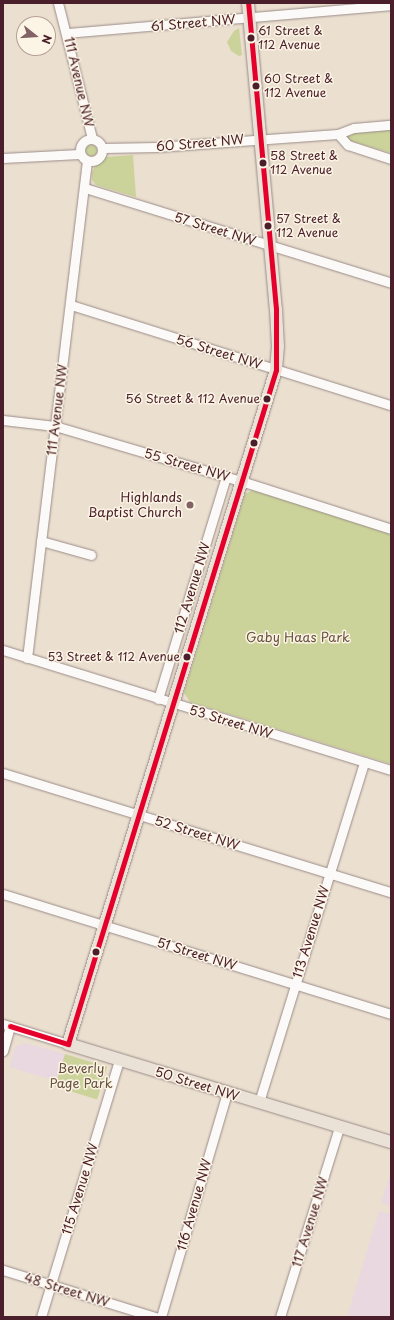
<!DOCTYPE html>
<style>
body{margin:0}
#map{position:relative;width:394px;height:1320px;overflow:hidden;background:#ebdfd0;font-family:"Playpen Sans",sans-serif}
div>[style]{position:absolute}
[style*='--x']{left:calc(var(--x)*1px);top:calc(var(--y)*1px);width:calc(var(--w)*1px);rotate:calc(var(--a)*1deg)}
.built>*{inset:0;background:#ead8e0}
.green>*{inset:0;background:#cbd39a;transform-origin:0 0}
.round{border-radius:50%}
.roads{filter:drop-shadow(0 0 1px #9a8c87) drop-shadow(0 0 1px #9a8c87)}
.minor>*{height:9px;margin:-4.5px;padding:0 4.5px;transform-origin:4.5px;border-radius:4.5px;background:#fcfaf8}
.minor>.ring{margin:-4.5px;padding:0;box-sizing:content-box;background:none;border:9px solid #fcfaf8;border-radius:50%}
.major>*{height:12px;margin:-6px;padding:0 6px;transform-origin:6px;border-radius:6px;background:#ebe2d7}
.bus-1>*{height:5px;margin:-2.5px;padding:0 2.5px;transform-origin:2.5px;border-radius:2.5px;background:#e4002b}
.dots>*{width:11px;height:11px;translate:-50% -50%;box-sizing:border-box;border:2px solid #fcf5e5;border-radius:50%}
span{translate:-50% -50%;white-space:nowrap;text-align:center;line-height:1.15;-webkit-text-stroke:3px #fcf5e5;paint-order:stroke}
.bus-label{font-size:12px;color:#4a1f2b}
.left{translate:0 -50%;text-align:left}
.right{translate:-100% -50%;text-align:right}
.street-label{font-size:13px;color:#4a1f2b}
.poi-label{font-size:13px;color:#4a1f2b}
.park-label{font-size:13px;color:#69523f}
.frame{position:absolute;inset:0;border:4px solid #4a1f2b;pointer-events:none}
.north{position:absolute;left:16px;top:16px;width:40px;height:40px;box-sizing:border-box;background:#fcf5e5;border:1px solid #b59f9b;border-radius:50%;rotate:107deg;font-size:11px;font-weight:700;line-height:16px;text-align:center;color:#4a1f2b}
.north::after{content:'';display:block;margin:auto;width:14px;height:18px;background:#826265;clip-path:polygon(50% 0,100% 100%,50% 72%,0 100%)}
</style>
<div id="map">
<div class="built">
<i style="clip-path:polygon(25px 1043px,65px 1054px,57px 1081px,9px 1067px,15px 1047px)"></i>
<i style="clip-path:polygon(391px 1171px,391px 1206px,381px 1203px)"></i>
<i style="clip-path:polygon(379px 1211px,391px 1214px,391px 1317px,347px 1317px)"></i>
</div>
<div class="green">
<i style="clip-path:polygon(239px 28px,242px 55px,239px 56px,231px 51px,227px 42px,234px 31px)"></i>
<i style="clip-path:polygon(391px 129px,391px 153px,351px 141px,347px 137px,350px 133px)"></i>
<i class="round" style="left:85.5px;top:144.5px;width:11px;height:11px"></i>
<i style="clip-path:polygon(133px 155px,136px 197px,96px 185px,92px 180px,92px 173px,96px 163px,105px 157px)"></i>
<i style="clip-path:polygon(255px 489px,391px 531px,391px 764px,190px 702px,184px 693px,245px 494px)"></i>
<i style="left:65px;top:1054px;width:44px;height:34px;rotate:17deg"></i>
</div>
<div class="roads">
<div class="minor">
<i style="--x:58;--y:3;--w:139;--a:75.9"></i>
<i style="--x:67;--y:33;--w:325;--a:-4.9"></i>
<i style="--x:338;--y:134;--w:15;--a:48"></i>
<i style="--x:348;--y:145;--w:45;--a:18"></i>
<i class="ring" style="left:80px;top:139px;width:13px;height:13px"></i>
<i style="--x:103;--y:148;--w:54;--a:-1.1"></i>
<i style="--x:157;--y:147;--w:181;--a:-4.1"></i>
<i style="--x:338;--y:134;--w:17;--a:-21"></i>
<i style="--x:354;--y:128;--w:37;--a:-5"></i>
<i style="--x:3;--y:158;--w:76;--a:-3"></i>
<i style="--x:85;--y:188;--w:320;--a:17.2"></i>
<i style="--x:71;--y:305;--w:335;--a:17.4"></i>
<i style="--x:3;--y:420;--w:52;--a:6.6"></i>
<i style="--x:55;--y:426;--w:194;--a:16.5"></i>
<i style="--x:241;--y:481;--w:157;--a:17.7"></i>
<i style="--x:41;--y:541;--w:52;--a:15.6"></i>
<i style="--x:3;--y:650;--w:406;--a:17.2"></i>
<i style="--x:27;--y:658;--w:501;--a:-83.12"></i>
<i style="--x:158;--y:699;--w:233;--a:-73"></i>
<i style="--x:3;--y:773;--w:406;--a:17.1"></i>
<i style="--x:3;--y:894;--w:406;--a:17.2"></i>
<i style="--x:3;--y:1024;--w:68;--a:17.1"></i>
<i style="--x:3;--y:1051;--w:26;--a:-74"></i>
<i style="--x:259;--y:1102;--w:356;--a:-72.8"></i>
<i style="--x:3;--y:1270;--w:159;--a:17.2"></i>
<i style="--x:41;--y:1317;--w:269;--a:-73.1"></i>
<i style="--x:161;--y:1317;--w:234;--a:-73.6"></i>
<i style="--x:280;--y:1317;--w:199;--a:-72.7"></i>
</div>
<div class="major">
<i style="--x:248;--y:3;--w:307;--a:84.8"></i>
<i style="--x:276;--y:309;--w:37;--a:87"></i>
<i style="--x:278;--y:346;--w:24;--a:95"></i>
<i style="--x:276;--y:370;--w:705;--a:107.15"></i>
<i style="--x:68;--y:1044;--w:338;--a:16.9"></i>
</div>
</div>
<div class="bus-1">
<i style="--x:10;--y:1026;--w:61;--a:17.2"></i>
<i style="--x:68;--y:1044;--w:705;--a:-72.85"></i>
<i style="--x:276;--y:370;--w:61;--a:-90"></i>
<i style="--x:276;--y:309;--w:307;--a:-95.2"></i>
</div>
<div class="dots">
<i style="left:251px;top:38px;background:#4a1f2b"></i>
<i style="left:256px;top:86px;background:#4a1f2b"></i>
<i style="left:263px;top:163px;background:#4a1f2b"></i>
<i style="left:268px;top:226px;background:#4a1f2b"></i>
<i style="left:267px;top:399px;background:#4a1f2b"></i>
<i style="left:254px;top:443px;background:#4a1f2b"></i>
<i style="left:190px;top:505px;background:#826265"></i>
<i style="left:187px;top:657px;background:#4a1f2b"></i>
<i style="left:96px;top:952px;background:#4a1f2b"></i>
</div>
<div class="bus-label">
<span class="left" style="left:258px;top:38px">61 Street &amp;<br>112 Avenue</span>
<span class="left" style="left:264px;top:86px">60 Street &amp;<br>112 Avenue</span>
<span class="left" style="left:270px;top:163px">58 Street &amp;<br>112 Avenue</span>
<span class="left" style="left:276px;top:226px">57 Street &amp;<br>112 Avenue</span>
<span class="right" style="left:260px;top:399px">56 Street &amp; 112 Avenue</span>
<span class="right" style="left:180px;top:657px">53 Street &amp; 112 Avenue</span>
</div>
<div class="street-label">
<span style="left:193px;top:23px;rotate:-5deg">61 Street NW</span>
<span style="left:79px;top:82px;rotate:77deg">111 Avenue NW</span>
<span style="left:200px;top:143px;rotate:-5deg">60 Street NW</span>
<span style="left:215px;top:229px;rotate:17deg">57 Street NW</span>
<span style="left:219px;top:352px;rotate:17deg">56 Street NW</span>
<span style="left:57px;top:410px;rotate:-83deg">111 Avenue NW</span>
<span style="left:187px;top:465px;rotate:16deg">55 Street NW</span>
<span style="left:192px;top:588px;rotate:-73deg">112 Avenue NW</span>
<span style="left:231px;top:722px;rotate:17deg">53 Street NW</span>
<span style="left:197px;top:833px;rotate:17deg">52 Street NW</span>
<span style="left:311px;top:932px;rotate:-73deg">113 Avenue NW</span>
<span style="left:197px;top:954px;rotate:17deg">51 Street NW</span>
<span style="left:197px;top:1084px;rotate:17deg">50 Street NW</span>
<span style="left:80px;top:1189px;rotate:-73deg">115 Avenue NW</span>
<span style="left:194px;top:1205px;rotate:-74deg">116 Avenue NW</span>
<span style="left:310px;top:1222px;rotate:-73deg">117 Avenue NW</span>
<span style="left:67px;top:1290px;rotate:17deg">48 Street NW</span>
</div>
<div class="poi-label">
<span class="right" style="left:182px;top:505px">Highlands<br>Baptist Church</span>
</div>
<div class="park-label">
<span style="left:298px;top:637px">Gaby Haas Park</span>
<span style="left:81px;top:1076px">Beverly<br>Page Park</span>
</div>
<div class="frame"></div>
<div class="north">N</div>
</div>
